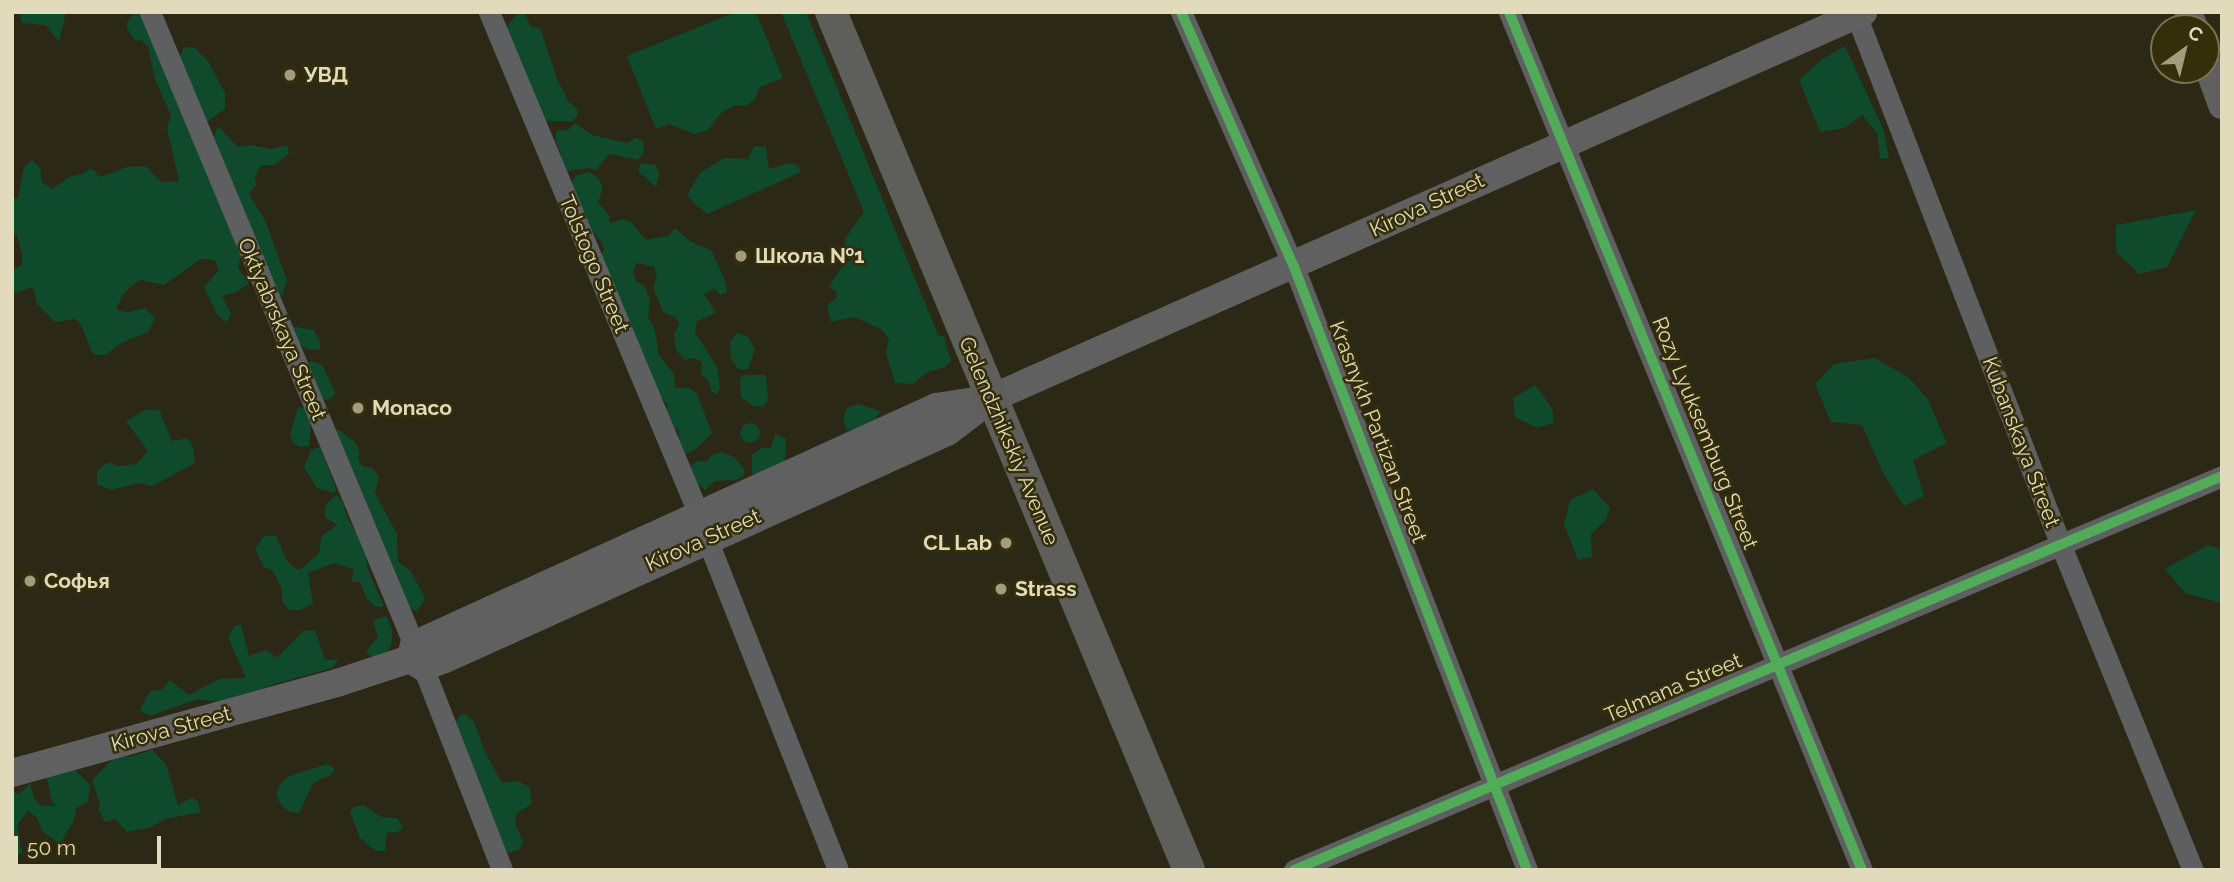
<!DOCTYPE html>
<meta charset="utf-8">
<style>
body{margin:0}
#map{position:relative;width:2234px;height:882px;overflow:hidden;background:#2b2815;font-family:Raleway,sans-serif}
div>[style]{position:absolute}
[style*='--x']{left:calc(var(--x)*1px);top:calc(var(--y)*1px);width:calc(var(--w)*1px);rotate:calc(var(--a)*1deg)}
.green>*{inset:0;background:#0f4a2c}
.round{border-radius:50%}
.street>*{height:21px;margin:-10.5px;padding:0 10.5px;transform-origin:10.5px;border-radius:10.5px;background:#5e5f61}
.secondary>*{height:28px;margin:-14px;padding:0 14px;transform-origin:14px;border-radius:14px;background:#616061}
.primary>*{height:32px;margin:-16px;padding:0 16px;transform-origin:16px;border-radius:16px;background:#5e5e5a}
.cycleway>*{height:10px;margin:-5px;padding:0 5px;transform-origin:5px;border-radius:5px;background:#51ab58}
.dots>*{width:19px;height:19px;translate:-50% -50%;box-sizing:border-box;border:4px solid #352e0b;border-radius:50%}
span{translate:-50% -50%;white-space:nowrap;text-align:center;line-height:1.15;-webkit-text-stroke:5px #352e0b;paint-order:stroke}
.poi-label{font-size:21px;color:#e2dbbb;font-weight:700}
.left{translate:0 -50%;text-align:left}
.right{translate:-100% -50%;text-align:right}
.street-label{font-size:21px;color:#e2dbbb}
.frame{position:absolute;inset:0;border:14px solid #e2dbbb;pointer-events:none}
.north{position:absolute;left:2150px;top:14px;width:70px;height:70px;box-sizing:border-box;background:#352e0b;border:2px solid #7a7351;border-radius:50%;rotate:34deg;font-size:19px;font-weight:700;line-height:28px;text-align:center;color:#e2dbbb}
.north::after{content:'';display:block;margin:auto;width:24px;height:32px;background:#a29c81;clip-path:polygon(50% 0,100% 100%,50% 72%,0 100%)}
.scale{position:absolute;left:14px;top:836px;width:147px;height:32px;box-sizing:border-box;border:4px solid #e2dbbb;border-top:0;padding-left:9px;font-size:21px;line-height:24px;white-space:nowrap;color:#e2dbbb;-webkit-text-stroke:5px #352e0b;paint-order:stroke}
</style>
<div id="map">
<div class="green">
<i style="clip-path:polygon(19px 12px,66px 12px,59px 42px,46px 25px,22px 23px)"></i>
<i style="clip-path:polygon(135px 12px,145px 12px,213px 139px,218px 126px,238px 147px,250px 145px,270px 149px,287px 145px,289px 154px,274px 165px,261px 165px,255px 177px,256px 185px,249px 194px,266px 222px,287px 281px,282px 296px,275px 292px,253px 243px,254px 233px,244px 220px,243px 245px,238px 268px,249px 283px,237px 292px,222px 296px,231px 314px,227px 322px,218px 316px,204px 287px,219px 270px,215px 260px,201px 259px,164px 285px,141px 280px,131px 286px,122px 296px,116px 310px,128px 312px,145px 308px,155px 318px,148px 332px,123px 342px,105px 355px,97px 355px,93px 354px,81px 325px,75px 319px,55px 322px,37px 304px,33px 287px,12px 294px,12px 270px,22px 265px,22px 255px,17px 235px,12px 235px,12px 199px,18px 198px,24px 167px,32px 160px,40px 168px,42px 182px,52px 189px,71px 176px,83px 174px,91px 168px,101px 177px,127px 167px,146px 166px,161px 182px,179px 181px,167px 128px,171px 115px,155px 80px,148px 46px,141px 40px,135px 41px,127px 28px,127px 22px)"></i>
<i style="clip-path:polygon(519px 12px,524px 12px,531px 27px,540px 28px,558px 81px,568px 101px,577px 109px,578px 115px,573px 121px,544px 121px,506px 27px)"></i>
<i style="clip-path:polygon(736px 12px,756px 12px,783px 78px,760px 87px,754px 100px,746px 106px,735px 105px,721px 113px,708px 130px,695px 134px,669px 124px,656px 129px,627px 56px)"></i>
<i style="clip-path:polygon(781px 12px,806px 12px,938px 335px,944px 337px,951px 361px,945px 367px,926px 373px,913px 384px,895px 383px,886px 353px,889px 339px,881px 329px,854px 317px,831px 322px,827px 305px,836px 298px,837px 292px,829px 287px,841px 268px,856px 255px,856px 250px,845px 248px,845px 239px,864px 212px)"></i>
<i style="clip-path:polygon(1845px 46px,1884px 131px,1889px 158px,1880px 159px,1877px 133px,1862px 115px,1844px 128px,1820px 132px,1799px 80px,1821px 60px)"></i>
<i style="clip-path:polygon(184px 47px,195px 48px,208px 61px,225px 93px,225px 109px,207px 122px,178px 62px)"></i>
<i style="clip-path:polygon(575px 123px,592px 135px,627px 143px,636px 138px,643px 141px,644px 152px,638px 160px,609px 154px,596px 170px,589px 168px,566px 171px,560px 168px,561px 155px,555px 139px,557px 131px,568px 130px)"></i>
<i style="clip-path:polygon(754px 146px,766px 147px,769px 169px,789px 163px,798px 165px,801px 172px,707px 214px,697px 206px,687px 195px,700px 173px,724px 158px,748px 159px)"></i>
<i style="clip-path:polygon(641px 163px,656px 165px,659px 173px,656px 187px,638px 171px)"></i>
<i style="clip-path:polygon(588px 172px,597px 177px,603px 187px,598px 202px,610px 217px,609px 223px,623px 219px,631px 222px,646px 240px,668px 236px,675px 228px,691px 242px,711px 250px,725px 280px,727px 292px,720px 295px,715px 289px,704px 294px,716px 313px,697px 321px,695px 332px,717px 367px,720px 388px,717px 394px,712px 392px,708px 380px,701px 374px,702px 362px,694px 358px,684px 360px,676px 349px,674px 334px,679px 325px,676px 318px,663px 312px,653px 287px,657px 277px,654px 267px,637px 263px,633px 272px,636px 282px,644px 285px,650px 299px,648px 317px,655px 330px,659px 355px,674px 374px,675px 388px,689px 388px,697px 394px,712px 433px,695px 450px,685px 454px,678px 443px,679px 431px,670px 425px,663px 413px,668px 406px,651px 383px,651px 371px,600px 258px,604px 250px,602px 243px,588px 226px,567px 188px,576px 176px)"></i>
<i style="clip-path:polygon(2196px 210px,2167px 267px,2139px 274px,2116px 252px,2116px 225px)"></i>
<i style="clip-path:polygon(291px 326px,314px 330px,320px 341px,320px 349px,310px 350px,295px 343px)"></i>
<i style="clip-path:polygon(737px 333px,747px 336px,755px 349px,748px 369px,738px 369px,731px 359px,730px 341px)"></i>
<i style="clip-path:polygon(1875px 358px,1909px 378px,1927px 398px,1947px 443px,1913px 460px,1924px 496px,1904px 506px,1883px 473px,1862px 425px,1831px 422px,1815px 384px,1834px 364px)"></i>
<i style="clip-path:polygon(311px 361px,322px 365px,335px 392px,332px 398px,325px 400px,316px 392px,305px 367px)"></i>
<i style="clip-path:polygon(744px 375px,766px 375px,768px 400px,763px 407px,753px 406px,741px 397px,740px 379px)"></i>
<i style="clip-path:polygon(1535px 385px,1552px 408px,1554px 423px,1537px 428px,1515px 417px,1513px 398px)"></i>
<i style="clip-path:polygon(859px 404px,880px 411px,874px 422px,853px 432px,846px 429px,843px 418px,848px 407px)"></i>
<i style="clip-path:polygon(298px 407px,305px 408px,311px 424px,309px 446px,300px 447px,293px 443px,290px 434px)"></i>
<i style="clip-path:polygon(145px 410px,159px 410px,172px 441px,188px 438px,193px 447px,195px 463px,152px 486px,139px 483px,111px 490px,97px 484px,97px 471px,108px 462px,119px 466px,136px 464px,148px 451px,126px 421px)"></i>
<i class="round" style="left:740px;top:423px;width:20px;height:20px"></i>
<i style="clip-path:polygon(329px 429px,339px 430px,355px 442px,359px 450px,359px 461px,362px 466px,374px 469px,379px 477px,375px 493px,397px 534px,398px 562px,410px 570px,425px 598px,417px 612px,397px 601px)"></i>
<i style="clip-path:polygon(775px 434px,786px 439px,785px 463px,767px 473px,752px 474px,752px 455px,761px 448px,771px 448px)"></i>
<i style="clip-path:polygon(320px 447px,336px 488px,335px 493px,317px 488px,304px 467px,311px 450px)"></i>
<i style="clip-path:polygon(722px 452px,734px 457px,744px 469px,744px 476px,736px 480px,715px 481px,705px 490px,692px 479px,689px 468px,698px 460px,706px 462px,712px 455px)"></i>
<i style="clip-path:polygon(1593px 489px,1610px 508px,1606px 520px,1591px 534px,1592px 557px,1578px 560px,1564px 524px,1570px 500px)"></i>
<i style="clip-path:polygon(336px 495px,342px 500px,347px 517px,364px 546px,368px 570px,384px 606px,376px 607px,367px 599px,360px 582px,352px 582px,353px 569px,334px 563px,308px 573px,313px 604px,300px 610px,289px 610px,283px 603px,281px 587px,273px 571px,264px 567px,255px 549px,264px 536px,276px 536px,286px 559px,295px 569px,301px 569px,319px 553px,322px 536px,337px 525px,326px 518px,324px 512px,326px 504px)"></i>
<i style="clip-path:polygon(2208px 545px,2222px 550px,2221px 603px,2185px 593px,2165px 569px)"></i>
<i style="clip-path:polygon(386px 616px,392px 629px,392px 642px,389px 650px,375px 660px,366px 651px,378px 637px,373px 621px)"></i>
<i style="clip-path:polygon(235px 625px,241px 625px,249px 656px,267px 650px,277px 658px,303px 631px,315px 630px,325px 660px,339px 659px,332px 668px,274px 684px,226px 703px,198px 699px,150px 716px,140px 710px,150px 691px,162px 690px,170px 680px,189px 695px,219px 679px,246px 678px,228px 637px)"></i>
<i style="clip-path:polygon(466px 714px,474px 722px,485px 752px,502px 783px,519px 781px,530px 788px,532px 804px,517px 813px,515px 823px,523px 842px,519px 850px,508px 853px,494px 841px,455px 724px,460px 715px)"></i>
<i style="clip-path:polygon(152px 750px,166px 764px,178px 805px,191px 798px,197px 800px,201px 812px,165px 819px,151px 827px,127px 832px,115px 819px,105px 822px,98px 809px,100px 804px,92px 780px,118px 754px,129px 757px)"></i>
<i style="clip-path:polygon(327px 764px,335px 769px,331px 775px,314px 782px,299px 813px,290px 812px,281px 805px,276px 794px,281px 783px,289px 776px)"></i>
<i style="clip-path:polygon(73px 768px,90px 785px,88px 802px,76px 808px,74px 820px,60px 844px,43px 832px,37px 818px,28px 811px,17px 825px,22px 853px,12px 858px,12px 791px,20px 794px,30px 783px,35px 800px,42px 806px,56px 806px,51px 799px,46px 774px)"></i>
<i style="clip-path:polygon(364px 805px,381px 817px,397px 818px,403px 827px,398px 832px,387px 833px,385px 851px,376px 851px,360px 838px,350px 812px,354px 807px)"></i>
</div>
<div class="street">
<i style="--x:150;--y:12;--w:686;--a:67.36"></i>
<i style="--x:489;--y:12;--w:545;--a:67.34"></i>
<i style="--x:1181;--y:12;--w:279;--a:66.1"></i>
<i style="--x:1294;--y:267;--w:646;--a:68.87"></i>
<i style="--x:1509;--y:12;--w:928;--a:67.64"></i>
<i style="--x:1855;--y:12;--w:569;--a:68.89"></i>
<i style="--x:2060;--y:543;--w:353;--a:67.9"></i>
<i style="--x:707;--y:539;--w:356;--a:68.4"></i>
<i style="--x:423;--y:667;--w:218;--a:68.7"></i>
<i style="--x:1294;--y:870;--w:1008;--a:-23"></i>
</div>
<div class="secondary">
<i style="--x:2188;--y:12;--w:17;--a:69"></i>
<i style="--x:2206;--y:61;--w:47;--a:70"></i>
<i style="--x:410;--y:659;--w:15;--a:32"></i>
<i style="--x:423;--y:667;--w:23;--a:-20"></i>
<i style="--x:445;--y:659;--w:551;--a:-24.33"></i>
<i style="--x:947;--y:432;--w:56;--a:-37.1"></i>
<i style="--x:992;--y:398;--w:953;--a:-23.9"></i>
<i style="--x:410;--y:659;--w:15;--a:-74"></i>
<i style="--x:414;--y:645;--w:574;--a:-24.51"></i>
<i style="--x:936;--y:407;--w:54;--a:-8.6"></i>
<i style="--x:12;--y:773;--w:340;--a:-15.5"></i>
<i style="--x:340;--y:682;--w:74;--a:-18.2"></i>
</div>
<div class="primary">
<i style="--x:831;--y:12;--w:930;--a:67.35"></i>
</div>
<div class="cycleway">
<i style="--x:1181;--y:12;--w:279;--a:66.1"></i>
<i style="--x:1294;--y:267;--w:646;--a:68.87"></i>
<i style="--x:1509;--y:12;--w:928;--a:67.64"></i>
<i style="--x:1294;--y:870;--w:1008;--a:-23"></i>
</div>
<div class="dots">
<i style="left:290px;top:75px;background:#a29c81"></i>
<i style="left:741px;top:256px;background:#a29c81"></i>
<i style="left:358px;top:408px;background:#a29c81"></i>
<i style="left:1006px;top:543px;background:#a29c81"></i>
<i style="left:30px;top:581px;background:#a29c81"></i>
<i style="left:1001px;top:589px;background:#a29c81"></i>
</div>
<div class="poi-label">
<span class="left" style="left:304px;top:75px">УВД</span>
<span class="left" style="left:755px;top:256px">Школа №1</span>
<span class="left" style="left:372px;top:408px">Monaco</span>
<span class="right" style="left:992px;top:543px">CL Lab</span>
<span class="left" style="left:44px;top:581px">Софья</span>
<span class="left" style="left:1015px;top:589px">Strass</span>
</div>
<div class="street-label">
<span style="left:1427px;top:205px;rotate:-25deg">Kirova Street</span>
<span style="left:594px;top:264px;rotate:67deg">Tolstogo Street</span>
<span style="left:282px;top:329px;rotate:67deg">Oktyabrskaya Street</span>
<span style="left:1378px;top:432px;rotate:69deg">Krasnykh Partizan Street</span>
<span style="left:1705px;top:433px;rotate:68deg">Rozy Lyuksemburg Street</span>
<span style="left:1009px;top:441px;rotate:67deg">Gelendzhikskiy Avenue</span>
<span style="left:2021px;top:442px;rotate:69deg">Kubanskaya Street</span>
<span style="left:703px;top:540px;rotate:-24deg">Kirova Street</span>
<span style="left:1673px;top:688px;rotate:-23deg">Telmana Street</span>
<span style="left:171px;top:729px;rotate:-15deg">Kirova Street</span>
</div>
<div class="frame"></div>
<div class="north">С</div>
<div class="scale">50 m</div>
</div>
